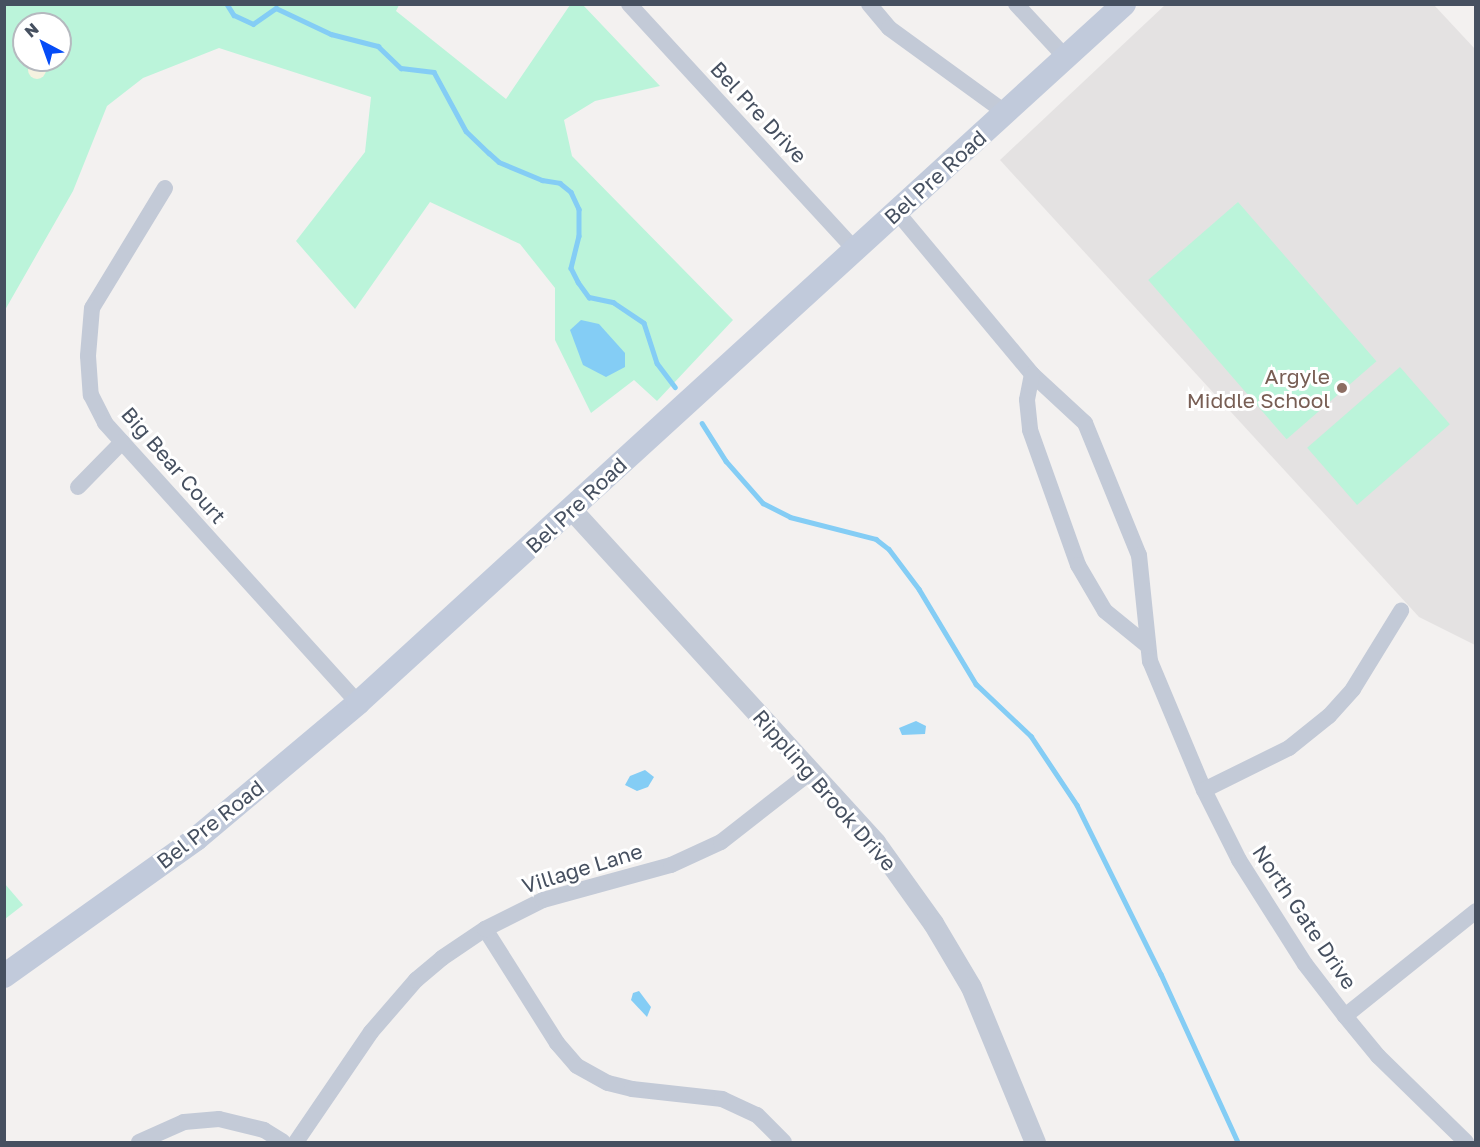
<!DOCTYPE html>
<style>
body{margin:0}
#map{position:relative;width:1480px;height:1147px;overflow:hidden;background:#f3f1f0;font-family:"Golos Text",sans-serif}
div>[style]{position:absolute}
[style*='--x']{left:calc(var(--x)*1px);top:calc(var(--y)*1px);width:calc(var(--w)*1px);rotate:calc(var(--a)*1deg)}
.education>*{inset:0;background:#e4e2e2}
.green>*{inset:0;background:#bbf4da;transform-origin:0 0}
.sand>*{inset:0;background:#f5f2e0}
.round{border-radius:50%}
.water>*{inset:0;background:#84cdf5}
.stream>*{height:4.5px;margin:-2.25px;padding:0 2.25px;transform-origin:2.25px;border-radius:2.25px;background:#84cdf5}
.minor>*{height:16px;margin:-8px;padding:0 8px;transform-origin:8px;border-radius:8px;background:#c3cad7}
.tertiary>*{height:21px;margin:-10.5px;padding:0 10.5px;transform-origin:10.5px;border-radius:10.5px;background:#c3cad7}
.secondary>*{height:24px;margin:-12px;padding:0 12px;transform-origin:12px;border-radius:12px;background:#c1cadb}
.dots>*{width:16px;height:16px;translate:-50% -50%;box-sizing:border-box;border:3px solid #fff;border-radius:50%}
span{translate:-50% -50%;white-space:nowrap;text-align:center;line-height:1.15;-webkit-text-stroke:6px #fff;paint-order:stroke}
.street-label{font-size:21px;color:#465060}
.education-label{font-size:21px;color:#785e54}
.right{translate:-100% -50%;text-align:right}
.frame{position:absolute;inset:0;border:6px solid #465060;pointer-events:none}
.north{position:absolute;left:12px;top:12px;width:60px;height:60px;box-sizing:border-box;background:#fff;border:2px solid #b5b9bf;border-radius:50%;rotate:319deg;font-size:16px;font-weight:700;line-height:24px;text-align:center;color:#465060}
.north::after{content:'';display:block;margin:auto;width:21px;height:27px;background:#064cf7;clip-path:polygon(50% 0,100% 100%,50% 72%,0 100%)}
</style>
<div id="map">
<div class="education">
<i style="clip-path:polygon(1165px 5px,1434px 5px,1475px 49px,1475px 645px,1419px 617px,1000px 160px)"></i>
</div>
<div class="green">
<i style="clip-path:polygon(evenodd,4px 5px,399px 5px,396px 11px,506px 99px,570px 5px,583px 5px,660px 86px,595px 101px,564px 120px,572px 156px,733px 320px,657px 401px,634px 380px,591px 413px,555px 340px,555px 288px,520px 244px,430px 202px,355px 309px,296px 241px,365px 152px,371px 97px,219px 48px,143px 78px,107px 106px,73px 191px,5px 310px,4px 5px,24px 24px,60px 24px,60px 60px,24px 60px,24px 24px)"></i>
<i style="left:1238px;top:202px;width:211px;height:119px;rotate:49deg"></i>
<i style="left:1400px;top:367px;width:76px;height:123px;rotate:49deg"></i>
<i style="clip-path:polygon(5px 884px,23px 905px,5px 919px,4px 919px)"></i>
</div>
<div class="sand">
<i class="round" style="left:28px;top:61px;width:18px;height:18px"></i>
</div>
<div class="water">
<i style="clip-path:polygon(581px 320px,599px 324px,625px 353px,625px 367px,606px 377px,583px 365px,570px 330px)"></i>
<i style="clip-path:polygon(916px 721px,926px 726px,925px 734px,902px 735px,899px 728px)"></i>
<i style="clip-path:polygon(645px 770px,654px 777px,648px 787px,637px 791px,625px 785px,630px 776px)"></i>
<i style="clip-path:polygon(639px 991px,651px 1007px,647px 1017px,631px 1000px,633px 993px)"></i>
</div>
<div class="stream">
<i style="--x:227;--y:4;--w:13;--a:58"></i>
<i style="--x:234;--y:15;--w:21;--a:25"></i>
<i style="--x:253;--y:24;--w:28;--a:-35"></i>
<i style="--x:276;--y:8;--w:61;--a:25.3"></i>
<i style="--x:331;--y:34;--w:49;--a:14.3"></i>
<i style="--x:378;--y:46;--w:32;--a:44"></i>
<i style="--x:401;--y:68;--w:33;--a:7"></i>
<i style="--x:434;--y:72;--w:67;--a:61.5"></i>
<i style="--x:466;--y:131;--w:32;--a:44"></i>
<i style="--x:489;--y:153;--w:13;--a:42"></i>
<i style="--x:499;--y:162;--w:47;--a:22.7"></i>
<i style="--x:542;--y:180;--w:18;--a:9"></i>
<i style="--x:560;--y:183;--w:14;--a:39"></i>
<i style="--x:571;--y:192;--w:19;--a:65"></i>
<i style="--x:579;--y:209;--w:27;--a:90"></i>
<i style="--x:579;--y:236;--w:33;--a:104"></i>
<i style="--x:571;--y:268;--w:16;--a:63"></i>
<i style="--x:578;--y:282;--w:19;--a:54"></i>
<i style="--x:589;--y:297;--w:25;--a:12"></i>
<i style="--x:613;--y:302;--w:37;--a:34"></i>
<i style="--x:644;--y:323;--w:42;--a:72"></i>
<i style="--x:657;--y:363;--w:30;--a:53"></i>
<i style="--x:702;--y:423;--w:45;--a:57.7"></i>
<i style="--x:726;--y:461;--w:56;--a:48.6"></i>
<i style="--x:763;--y:503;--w:30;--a:27"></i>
<i style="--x:790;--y:517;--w:89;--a:14.3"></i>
<i style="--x:876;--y:539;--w:16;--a:38"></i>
<i style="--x:889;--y:549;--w:50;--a:53.1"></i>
<i style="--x:919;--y:589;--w:111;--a:59"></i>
<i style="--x:976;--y:684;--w:76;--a:43.4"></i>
<i style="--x:1031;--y:736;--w:83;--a:56.3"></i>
<i style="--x:1077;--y:805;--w:189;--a:63.6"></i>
<i style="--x:1161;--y:974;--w:185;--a:65.4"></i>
</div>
<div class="minor">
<i style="--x:629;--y:4;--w:334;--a:47.4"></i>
<i style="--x:869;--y:4;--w:31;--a:50"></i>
<i style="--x:889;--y:28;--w:145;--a:36"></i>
<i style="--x:1016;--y:4;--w:74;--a:47.2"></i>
<i style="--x:165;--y:188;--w:140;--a:121.3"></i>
<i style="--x:92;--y:308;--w:48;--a:94.8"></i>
<i style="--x:88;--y:356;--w:39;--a:86"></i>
<i style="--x:91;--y:395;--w:31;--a:63"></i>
<i style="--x:105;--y:423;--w:377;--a:47.9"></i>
<i style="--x:897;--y:212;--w:211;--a:50.2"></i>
<i style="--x:1032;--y:374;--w:72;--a:42.8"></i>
<i style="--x:1085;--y:423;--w:143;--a:67.8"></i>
<i style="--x:1139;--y:555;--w:107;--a:84.1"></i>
<i style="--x:1150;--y:661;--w:140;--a:67.3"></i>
<i style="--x:1204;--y:790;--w:78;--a:63.4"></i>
<i style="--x:1239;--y:860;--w:123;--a:57.6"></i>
<i style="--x:1305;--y:964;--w:66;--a:52.4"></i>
<i style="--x:1345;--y:1016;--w:52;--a:50.5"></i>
<i style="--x:1378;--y:1056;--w:123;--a:44.3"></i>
<i style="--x:1032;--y:374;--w:26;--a:101"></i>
<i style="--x:1027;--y:400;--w:30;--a:84"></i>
<i style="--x:1030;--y:430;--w:143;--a:70.4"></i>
<i style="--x:1078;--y:565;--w:53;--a:59.6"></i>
<i style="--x:1105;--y:611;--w:55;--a:39.1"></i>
<i style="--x:78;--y:487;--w:63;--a:-45.6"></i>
<i style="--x:1204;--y:790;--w:95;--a:-26.3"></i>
<i style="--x:1289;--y:748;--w:51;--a:-38.7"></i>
<i style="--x:1329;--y:716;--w:36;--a:-48"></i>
<i style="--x:1353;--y:689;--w:92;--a:-58.4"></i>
<i style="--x:485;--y:929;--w:135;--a:57.7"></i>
<i style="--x:557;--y:1043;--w:30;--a:49"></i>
<i style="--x:577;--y:1066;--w:35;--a:29"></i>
<i style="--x:608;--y:1083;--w:25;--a:14"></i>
<i style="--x:632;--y:1089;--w:91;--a:6.3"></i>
<i style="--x:722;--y:1099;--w:38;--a:25"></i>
<i style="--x:757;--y:1115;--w:38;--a:45"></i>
<i style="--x:1345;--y:1016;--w:168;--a:-38.7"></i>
<i style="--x:139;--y:1142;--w:49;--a:-24"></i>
<i style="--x:184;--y:1122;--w:35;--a:-5"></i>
<i style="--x:219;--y:1119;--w:46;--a:13.7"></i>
<i style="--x:264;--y:1130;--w:22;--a:32"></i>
<i style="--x:296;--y:1142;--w:133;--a:-55.7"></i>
<i style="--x:371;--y:1032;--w:69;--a:-49.1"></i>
<i style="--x:416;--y:980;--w:34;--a:-40"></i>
<i style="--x:442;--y:958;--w:52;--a:-34"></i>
<i style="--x:485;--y:929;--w:65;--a:-26.6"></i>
<i style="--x:543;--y:900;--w:133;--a:-15.3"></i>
<i style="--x:671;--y:865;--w:55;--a:-24.7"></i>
<i style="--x:721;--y:842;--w:115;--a:-38"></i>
</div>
<div class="tertiary">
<i style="--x:571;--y:509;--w:451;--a:47.6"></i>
<i style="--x:875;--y:842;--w:100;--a:54.4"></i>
<i style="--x:933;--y:923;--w:74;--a:59.3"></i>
<i style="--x:971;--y:987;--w:168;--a:67.6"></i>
</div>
<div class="secondary">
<i style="--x:4;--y:976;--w:236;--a:-35.5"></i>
<i style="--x:196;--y:839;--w:212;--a:-40"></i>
<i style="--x:358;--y:703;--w:1037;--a:-42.38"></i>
</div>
<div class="dots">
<i style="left:1342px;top:388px;background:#8d6e63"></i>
</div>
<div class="street-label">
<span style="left:759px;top:112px;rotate:47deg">Bel Pre Drive</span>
<span style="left:935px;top:177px;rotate:-42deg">Bel Pre Road</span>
<span style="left:174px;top:465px;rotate:49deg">Big Bear Court</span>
<span style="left:576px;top:505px;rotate:-43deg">Bel Pre Road</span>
<span style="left:825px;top:790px;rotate:49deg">Rippling Brook Drive</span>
<span style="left:210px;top:824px;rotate:-38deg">Bel Pre Road</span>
<span style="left:582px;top:868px;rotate:-17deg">Village Lane</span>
<span style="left:1305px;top:917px;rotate:56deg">North Gate Drive</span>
</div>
<div class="education-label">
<span class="right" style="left:1330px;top:388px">Argyle<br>Middle School</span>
</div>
<div class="frame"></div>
<div class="north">N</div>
</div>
